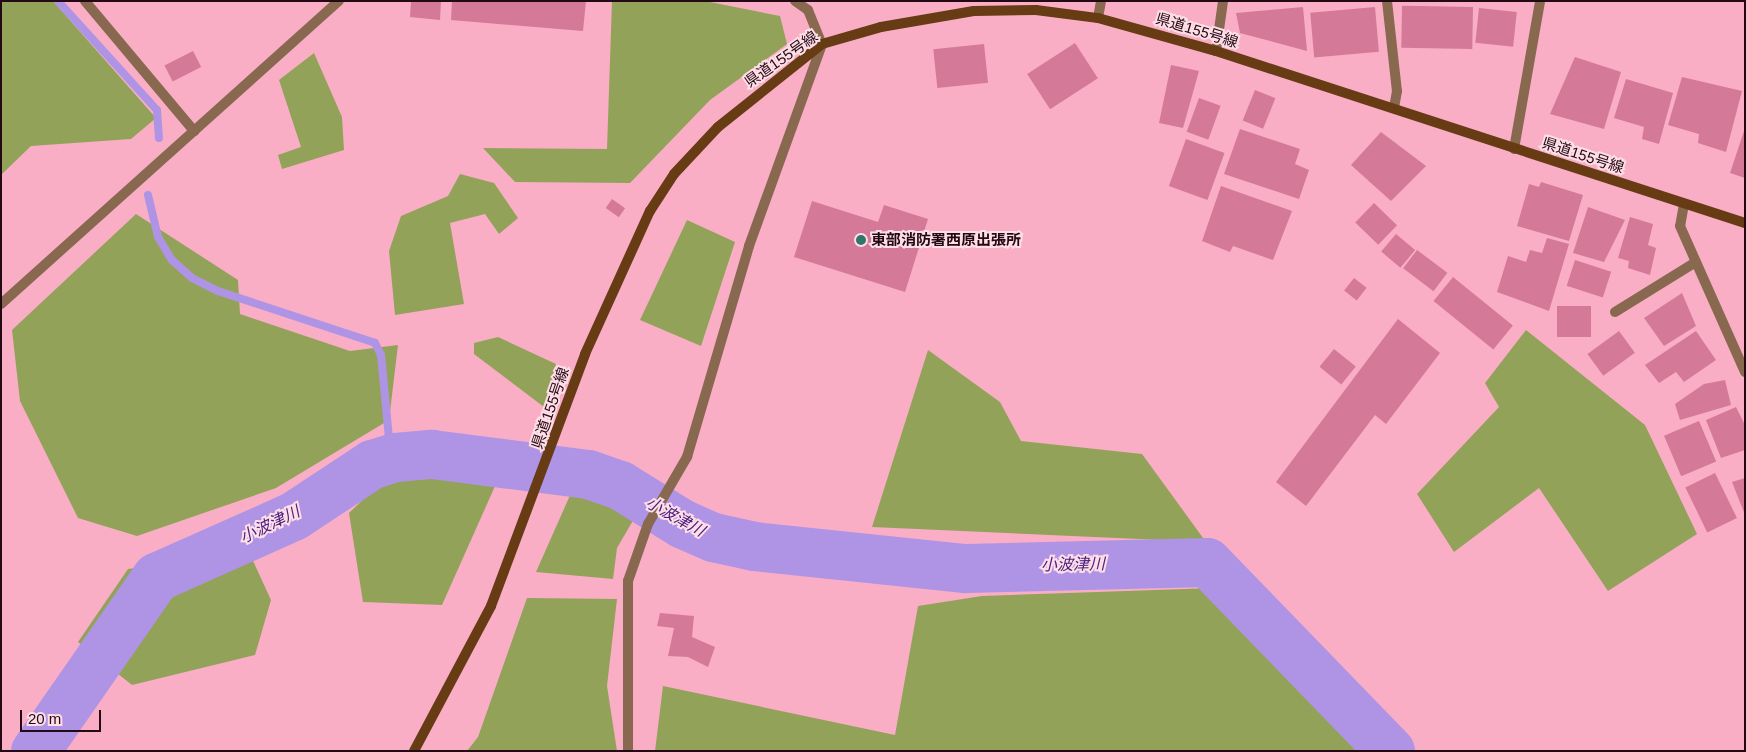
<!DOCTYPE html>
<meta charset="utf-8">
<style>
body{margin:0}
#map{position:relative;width:1746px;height:752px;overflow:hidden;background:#f9aec6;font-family:Arial,"Noto Sans JP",sans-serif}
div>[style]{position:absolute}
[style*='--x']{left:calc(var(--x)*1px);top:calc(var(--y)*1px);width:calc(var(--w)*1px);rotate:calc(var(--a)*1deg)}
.green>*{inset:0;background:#93a259}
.stream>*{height:8px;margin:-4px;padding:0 4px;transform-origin:4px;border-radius:4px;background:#af94e6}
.river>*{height:49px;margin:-24.5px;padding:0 24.5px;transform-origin:24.5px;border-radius:24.5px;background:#af94e6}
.building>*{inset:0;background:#d57999;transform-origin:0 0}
.service>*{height:10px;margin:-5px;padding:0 5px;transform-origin:5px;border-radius:5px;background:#886950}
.minor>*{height:10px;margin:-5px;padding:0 5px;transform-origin:5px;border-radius:5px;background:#886950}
.tertiary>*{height:10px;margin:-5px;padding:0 5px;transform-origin:5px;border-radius:5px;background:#886950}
.secondary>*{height:10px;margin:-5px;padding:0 5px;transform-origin:5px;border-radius:5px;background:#673b13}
.dots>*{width:14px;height:14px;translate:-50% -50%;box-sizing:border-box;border:2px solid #fedee7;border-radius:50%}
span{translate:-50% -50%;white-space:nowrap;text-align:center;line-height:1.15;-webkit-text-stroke:4px #fedee7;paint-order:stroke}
.street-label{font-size:15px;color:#230913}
.poi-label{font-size:15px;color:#230913;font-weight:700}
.left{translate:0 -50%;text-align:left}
.water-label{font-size:16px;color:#4a2180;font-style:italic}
.frame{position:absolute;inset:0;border:2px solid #230913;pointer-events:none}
.scale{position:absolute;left:20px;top:710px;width:81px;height:22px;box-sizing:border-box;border:2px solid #230913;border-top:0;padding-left:6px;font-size:15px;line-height:18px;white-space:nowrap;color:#230913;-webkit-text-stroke:4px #fedee7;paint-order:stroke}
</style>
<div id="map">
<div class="green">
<i style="clip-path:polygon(1px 1px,53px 1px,156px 118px,131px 139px,31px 146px,1px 175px)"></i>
<i style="clip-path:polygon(612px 1px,705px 1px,780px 16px,787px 44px,710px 100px,630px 183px,515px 182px,483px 148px,607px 149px)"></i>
<i style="clip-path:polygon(314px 53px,342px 117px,344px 150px,282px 169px,278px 155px,301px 147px,279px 80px)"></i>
<i style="clip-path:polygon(460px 174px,494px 183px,518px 218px,499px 234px,485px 214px,450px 223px,464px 304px,395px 315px,389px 251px,401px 216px,448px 196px)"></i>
<i style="clip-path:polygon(136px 214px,238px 280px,240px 314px,350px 351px,398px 345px,389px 420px,276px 488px,137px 536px,78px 518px,20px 401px,12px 330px)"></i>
<i style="clip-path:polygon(687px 220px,735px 242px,701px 346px,640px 320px)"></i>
<i style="clip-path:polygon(1526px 330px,1645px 425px,1697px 534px,1608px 591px,1539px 488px,1454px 552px,1417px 494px,1499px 407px,1485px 383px)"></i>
<i style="clip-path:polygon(498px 337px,556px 364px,544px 407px,474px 354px,474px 343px)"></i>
<i style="clip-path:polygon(928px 350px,1000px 402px,1021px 441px,1142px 454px,1206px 542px,872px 527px)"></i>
<i style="clip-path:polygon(424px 441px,508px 457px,442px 605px,363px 602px,349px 513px)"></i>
<i style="clip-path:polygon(587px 457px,656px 481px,617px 548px,613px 579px,536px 572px)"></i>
<i style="clip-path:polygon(249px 552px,271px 600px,255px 655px,132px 685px,78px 642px,128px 569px)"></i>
<i style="clip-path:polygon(1214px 588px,1365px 751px,655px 751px,663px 686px,895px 735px,918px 606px,982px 596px)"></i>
<i style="clip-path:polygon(527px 598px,617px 599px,607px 686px,617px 751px,467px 751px,478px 737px)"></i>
</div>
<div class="stream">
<i style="--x:58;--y:1;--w:147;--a:47.8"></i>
<i style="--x:157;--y:110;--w:28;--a:86"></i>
<i style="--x:148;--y:195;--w:43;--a:76.6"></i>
<i style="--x:158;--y:237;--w:27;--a:59"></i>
<i style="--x:172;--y:260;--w:27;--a:42"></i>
<i style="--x:192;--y:278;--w:29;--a:27"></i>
<i style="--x:218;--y:291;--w:165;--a:18.3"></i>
<i style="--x:375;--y:343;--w:13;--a:63"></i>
<i style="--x:381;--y:355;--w:103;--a:84.5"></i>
</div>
<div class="river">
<i style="--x:35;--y:751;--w:212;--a:-55.2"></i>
<i style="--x:156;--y:577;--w:150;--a:-24"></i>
<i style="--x:293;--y:516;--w:95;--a:-33.4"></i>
<i style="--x:372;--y:464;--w:24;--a:-17"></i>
<i style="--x:395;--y:457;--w:37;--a:-5"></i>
<i style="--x:432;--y:454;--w:157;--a:7.3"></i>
<i style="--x:588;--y:474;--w:34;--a:19"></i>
<i style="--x:620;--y:485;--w:72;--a:31.9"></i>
<i style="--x:681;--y:523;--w:35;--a:24"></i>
<i style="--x:713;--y:537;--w:42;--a:12.4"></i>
<i style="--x:754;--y:546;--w:212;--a:6"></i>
<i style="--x:965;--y:568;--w:242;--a:-1.4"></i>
<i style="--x:1207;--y:562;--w:263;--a:45.9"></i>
</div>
<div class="building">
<i style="clip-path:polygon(411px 1px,441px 1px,440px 20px,410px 17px)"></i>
<i style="clip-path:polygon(452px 1px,586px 1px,583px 31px,451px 20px)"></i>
<i style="clip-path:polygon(1303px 7px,1307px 51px,1240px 33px,1236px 13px)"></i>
<i style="left:1375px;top:7px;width:45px;height:65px;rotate:85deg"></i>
<i style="left:1473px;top:7px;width:42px;height:71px;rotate:91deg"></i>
<i style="left:1479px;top:8px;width:38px;height:35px;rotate:6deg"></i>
<i style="left:1075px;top:43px;width:42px;height:57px;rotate:57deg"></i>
<i style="left:984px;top:44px;width:39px;height:51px;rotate:84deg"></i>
<i style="left:193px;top:51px;width:18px;height:32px;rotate:63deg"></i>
<i style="clip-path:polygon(1575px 57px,1621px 72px,1604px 129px,1550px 114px)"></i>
<i style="clip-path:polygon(1171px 65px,1199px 71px,1183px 128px,1159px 123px)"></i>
<i style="clip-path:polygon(1682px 77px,1742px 91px,1726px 152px,1698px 143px,1699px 134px,1668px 125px)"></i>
<i style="clip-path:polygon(1626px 79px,1673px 93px,1659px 144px,1642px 139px,1644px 127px,1614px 118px)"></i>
<i style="left:1255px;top:90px;width:22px;height:33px;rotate:22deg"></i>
<i style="left:1199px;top:98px;width:23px;height:36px;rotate:20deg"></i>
<i style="clip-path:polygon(1240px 129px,1300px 149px,1295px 164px,1309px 170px,1299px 199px,1224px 174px)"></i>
<i style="clip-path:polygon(1744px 131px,1745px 131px,1745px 178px,1730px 173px)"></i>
<i style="clip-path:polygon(1381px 132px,1426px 166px,1391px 201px,1351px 165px)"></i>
<i style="left:1186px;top:139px;width:41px;height:50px;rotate:20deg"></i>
<i style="clip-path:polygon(1541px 182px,1583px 195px,1569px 241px,1517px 226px,1529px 184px,1539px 187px)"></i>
<i style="clip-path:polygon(1221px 186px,1292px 211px,1273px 260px,1233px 246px,1230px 252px,1202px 241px)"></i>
<i style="left:612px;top:199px;width:16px;height:11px;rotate:35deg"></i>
<i style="clip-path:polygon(812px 201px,878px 222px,884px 205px,928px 219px,905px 292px,794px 257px)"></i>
<i style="left:1374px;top:203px;width:32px;height:27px;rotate:44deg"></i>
<i style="clip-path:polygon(1588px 207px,1625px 220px,1604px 262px,1573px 253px)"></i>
<i style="clip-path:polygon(1630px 217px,1653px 224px,1648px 245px,1656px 248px,1650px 275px,1628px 268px,1629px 261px,1618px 258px)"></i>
<i style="left:1396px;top:234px;width:25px;height:23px;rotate:40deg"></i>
<i style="clip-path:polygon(1547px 238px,1569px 244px,1549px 311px,1497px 292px,1508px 256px,1526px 262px,1530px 250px,1542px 253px)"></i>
<i style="left:1417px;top:250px;width:38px;height:23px;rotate:37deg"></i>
<i style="left:1575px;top:260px;width:38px;height:27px;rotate:18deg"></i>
<i style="left:1453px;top:277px;width:77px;height:31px;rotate:39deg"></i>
<i style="left:1354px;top:278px;width:16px;height:16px;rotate:38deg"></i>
<i style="clip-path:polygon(1682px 293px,1696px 326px,1664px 346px,1644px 318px)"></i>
<i style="left:1591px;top:306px;width:31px;height:34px;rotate:90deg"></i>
<i style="clip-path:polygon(1398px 319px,1440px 353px,1386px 424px,1375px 415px,1306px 506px,1276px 482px)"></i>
<i style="left:1619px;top:331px;width:27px;height:39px;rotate:54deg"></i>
<i style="clip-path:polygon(1696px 331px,1716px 360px,1684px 382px,1676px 372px,1659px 383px,1645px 365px)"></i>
<i style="left:1334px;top:349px;width:28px;height:23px;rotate:39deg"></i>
<i style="clip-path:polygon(1725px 380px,1731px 405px,1680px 420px,1675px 404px,1704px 384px)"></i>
<i style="clip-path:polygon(1736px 407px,1745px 425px,1745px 450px,1721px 458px,1706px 420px)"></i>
<i style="left:1699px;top:421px;width:44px;height:38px;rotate:67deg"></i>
<i style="left:1715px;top:473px;width:50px;height:33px;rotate:64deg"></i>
<i style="clip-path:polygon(1745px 478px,1745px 515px,1732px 482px)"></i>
<i style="clip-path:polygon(660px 613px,694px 616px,692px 637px,715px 647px,708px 667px,688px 657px,668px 656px,674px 628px,657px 626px)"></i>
</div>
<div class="service">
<i style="--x:1216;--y:51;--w:50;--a:-82"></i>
</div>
<div class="minor">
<i style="--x:85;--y:1;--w:170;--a:50"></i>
<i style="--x:1387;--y:1;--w:91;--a:83.7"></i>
<i style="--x:1397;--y:91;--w:17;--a:100"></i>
<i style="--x:1098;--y:18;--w:17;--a:-80"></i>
<i style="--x:1514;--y:149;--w:150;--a:-80"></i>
<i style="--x:1684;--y:204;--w:22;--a:100"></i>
<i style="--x:1680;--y:226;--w:160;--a:66"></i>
<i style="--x:1;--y:304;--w:454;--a:-41.9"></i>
<i style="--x:1615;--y:312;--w:95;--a:-31.7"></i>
<i style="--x:628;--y:751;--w:170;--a:-90"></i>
<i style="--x:628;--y:581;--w:60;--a:-70.7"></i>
<i style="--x:648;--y:524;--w:78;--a:-59.8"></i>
<i style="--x:687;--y:457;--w:220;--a:-73.6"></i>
<i style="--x:749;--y:246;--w:215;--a:-70.1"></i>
</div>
<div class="tertiary">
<i style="--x:795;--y:1;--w:16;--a:35"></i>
<i style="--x:808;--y:10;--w:37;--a:68"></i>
</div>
<div class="secondary">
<i style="--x:414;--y:751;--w:164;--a:-62"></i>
<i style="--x:491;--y:606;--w:269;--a:-69.5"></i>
<i style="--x:585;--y:354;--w:157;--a:-65.6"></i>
<i style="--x:650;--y:211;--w:44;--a:-57"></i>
<i style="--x:674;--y:174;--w:64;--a:-46.9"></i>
<i style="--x:718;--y:127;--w:133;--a:-38.6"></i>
<i style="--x:822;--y:44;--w:61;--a:-16.1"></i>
<i style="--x:881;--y:27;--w:94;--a:-9.8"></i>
<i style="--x:974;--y:11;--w:62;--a:-0.9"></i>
<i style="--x:1036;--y:10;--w:63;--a:7.4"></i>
<i style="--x:1098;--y:18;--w:123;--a:15.6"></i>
<i style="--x:1216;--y:51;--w:556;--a:18.01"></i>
</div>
<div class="dots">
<i style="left:861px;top:240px;background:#327669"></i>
</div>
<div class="street-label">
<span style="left:1197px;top:30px;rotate:17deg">県道155号線</span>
<span style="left:781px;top:59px;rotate:-35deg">県道155号線</span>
<span style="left:1583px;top:155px;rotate:18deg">県道155号線</span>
<span style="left:550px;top:408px;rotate:-71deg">県道155号線</span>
</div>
<div class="poi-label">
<span class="left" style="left:871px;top:240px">東部消防署西原出張所</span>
</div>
<div class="water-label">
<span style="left:675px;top:517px;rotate:29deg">小波津川</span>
<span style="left:270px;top:525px;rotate:-26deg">小波津川</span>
<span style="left:1073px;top:565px;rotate:-1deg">小波津川</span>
</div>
<div class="frame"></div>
<div class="scale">20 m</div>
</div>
